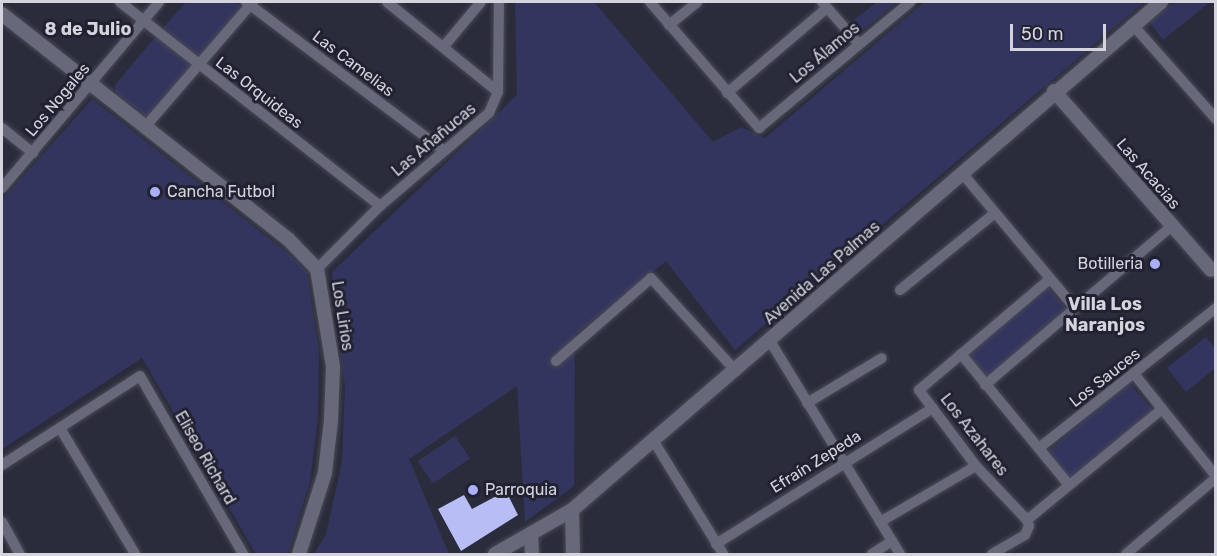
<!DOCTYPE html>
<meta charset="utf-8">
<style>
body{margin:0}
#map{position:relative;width:1217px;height:556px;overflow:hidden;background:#2b2c3b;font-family:Rubik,sans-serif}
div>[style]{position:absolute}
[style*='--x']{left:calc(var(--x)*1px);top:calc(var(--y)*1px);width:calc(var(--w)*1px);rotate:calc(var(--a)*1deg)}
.green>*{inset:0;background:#34355e;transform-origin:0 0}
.building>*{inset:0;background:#b9bdf5}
.roads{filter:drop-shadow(0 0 2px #494a56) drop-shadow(0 0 2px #494a56)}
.minor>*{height:10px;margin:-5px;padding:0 5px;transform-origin:5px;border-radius:5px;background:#67697a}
.tertiary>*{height:14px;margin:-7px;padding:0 7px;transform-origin:7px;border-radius:7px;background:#67697a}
.dots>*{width:16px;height:16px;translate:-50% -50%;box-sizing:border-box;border:3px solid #212231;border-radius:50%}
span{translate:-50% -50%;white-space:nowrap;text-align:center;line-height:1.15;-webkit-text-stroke:6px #212231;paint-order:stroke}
.street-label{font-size:16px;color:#d3d4dd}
.poi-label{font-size:16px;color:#d3d4dd}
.left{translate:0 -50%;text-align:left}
.right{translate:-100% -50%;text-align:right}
.neighbourhood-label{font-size:18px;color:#d3d4dd;font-weight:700}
.frame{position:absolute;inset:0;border:3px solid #d3d4dd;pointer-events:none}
.scale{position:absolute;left:1010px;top:24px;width:96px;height:27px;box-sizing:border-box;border:3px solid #d3d4dd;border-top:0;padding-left:8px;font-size:18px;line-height:21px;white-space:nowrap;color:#d3d4dd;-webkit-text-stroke:4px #212231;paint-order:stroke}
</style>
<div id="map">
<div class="green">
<i style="clip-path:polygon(186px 2px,235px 2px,242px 7px,199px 58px,163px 28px)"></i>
<i style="clip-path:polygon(515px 2px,594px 2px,713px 142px,741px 127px,765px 138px,924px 2px,1144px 2px,735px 350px,666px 261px,575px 335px,574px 486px,525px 522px,517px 386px,409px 459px,449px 554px,314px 554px,326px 535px,342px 461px,345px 388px,332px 272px,517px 95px)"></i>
<i style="clip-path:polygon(877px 2px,897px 2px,863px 30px,854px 20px)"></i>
<i style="clip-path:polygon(1175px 2px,1210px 2px,1163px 40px,1149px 22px)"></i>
<i style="clip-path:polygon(157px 35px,193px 66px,148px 119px,115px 92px,115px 85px)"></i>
<i style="clip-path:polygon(92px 99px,298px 261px,307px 272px,319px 351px,318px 416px,310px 481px,288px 554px,256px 554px,142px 358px,2px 449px,2px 200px)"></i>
<i style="left:1046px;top:285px;width:32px;height:105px;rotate:49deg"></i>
<i style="clip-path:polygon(1206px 337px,1215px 348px,1215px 368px,1186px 392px,1167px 368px)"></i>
<i style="left:1128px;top:382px;width:37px;height:108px;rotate:49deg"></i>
<i style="left:455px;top:436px;width:27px;height:45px;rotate:56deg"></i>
</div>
<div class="building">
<i style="clip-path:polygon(506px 491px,518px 515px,461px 551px,438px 509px,464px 495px,472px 509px)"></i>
</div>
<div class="roads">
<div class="minor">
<i style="--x:120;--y:2;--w:330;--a:38.1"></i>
<i style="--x:246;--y:2;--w:246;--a:36.9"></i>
<i style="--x:387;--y:2;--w:143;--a:39"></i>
<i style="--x:650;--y:2;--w:167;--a:49.1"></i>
<i style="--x:759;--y:128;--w:197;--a:-39.8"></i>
<i style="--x:822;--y:2;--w:56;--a:48.6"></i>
<i style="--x:1132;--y:24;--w:127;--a:48.5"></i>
<i style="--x:669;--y:25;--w:36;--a:-39"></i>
<i style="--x:445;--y:45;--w:56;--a:-50.1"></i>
<i style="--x:727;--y:93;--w:131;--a:-40.4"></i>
<i style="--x:145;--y:127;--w:165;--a:-49.2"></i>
<i style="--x:2;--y:128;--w:40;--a:39"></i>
<i style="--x:962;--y:173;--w:176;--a:50.1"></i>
<i style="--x:2;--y:188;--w:243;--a:-49.8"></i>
<i style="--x:317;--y:269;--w:89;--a:-45"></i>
<i style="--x:380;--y:206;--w:143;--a:-40.5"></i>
<i style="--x:489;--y:113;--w:23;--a:-67"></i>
<i style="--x:498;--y:92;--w:90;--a:-89.4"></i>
<i style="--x:900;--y:290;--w:122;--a:-39"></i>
<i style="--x:770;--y:341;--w:250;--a:58.6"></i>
<i style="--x:961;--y:354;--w:168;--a:50.5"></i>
<i style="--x:556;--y:361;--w:126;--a:-41.1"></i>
<i style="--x:651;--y:278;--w:125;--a:47.6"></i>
<i style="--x:1135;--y:375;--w:129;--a:51.3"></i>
<i style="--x:985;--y:385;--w:245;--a:-40.4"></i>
<i style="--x:807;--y:403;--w:87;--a:-31"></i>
<i style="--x:60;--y:428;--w:147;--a:59.2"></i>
<i style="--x:653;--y:440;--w:134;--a:58.4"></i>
<i style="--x:1039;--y:448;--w:226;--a:-38.3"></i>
<i style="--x:2;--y:465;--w:164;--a:-32.8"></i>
<i style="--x:140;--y:376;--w:206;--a:59.9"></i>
<i style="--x:1027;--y:520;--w:175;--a:-39.4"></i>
<i style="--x:2;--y:522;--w:37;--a:61"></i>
<i style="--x:880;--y:522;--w:111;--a:-30.3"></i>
<i style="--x:716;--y:544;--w:256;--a:-32.1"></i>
<i style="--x:872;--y:554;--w:24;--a:-33"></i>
<i style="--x:992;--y:554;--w:38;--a:-30"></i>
<i style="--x:1025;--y:535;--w:10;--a:-66"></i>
<i style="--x:1029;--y:526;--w:6;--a:-108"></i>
<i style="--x:1027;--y:520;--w:74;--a:-133.4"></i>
<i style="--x:976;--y:466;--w:95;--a:-126.9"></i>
<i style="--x:919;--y:390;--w:172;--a:-40.3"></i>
<i style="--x:1126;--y:554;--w:118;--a:-40.2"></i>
</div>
<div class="tertiary">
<i style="--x:2;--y:14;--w:365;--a:38.2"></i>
<i style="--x:289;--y:240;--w:40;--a:46"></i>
<i style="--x:317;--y:269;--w:99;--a:80.7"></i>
<i style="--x:333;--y:367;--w:53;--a:92.2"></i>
<i style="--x:331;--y:420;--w:53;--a:96.5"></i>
<i style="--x:325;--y:473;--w:85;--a:107.8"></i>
<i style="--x:1054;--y:91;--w:238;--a:48.7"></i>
<i style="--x:572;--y:510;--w:44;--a:88.7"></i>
<i style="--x:531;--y:535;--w:19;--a:87"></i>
<i style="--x:495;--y:554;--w:89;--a:-29.7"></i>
<i style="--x:572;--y:510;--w:778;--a:-40.78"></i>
</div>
</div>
<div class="dots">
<i style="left:155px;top:192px;background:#abaffb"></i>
<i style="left:1155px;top:264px;background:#abaffb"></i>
<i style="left:473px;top:490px;background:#abaffb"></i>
</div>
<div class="street-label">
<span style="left:825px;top:53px;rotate:-40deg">Los Álamos</span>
<span style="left:353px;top:64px;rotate:37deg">Las Camelias</span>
<span style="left:259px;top:93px;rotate:38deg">Las Orquideas</span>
<span style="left:58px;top:100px;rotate:-50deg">Los Nogales</span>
<span style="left:434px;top:140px;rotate:-40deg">Las Añañucas</span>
<span style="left:1148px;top:174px;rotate:49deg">Las Acacias</span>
<span style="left:822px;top:273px;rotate:-41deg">Avenida Las Palmas</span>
<span style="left:342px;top:316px;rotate:81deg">Los Lirios</span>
<span style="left:1105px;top:378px;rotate:-38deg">Los Sauces</span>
<span style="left:974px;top:435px;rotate:52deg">Los Azahares</span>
<span style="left:205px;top:458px;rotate:60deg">Eliseo Richard</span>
<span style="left:816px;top:462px;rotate:-32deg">Efraín Zepeda</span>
</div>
<div class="poi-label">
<span class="left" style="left:167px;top:192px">Cancha Futbol</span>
<span class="right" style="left:1143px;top:264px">Botilleria</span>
<span class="left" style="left:485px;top:490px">Parroquia</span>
</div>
<div class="neighbourhood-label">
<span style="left:88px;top:29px">8 de Julio</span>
<span style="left:1105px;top:315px">Villa Los<br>Naranjos</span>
</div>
<div class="frame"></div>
<div class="scale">50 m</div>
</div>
